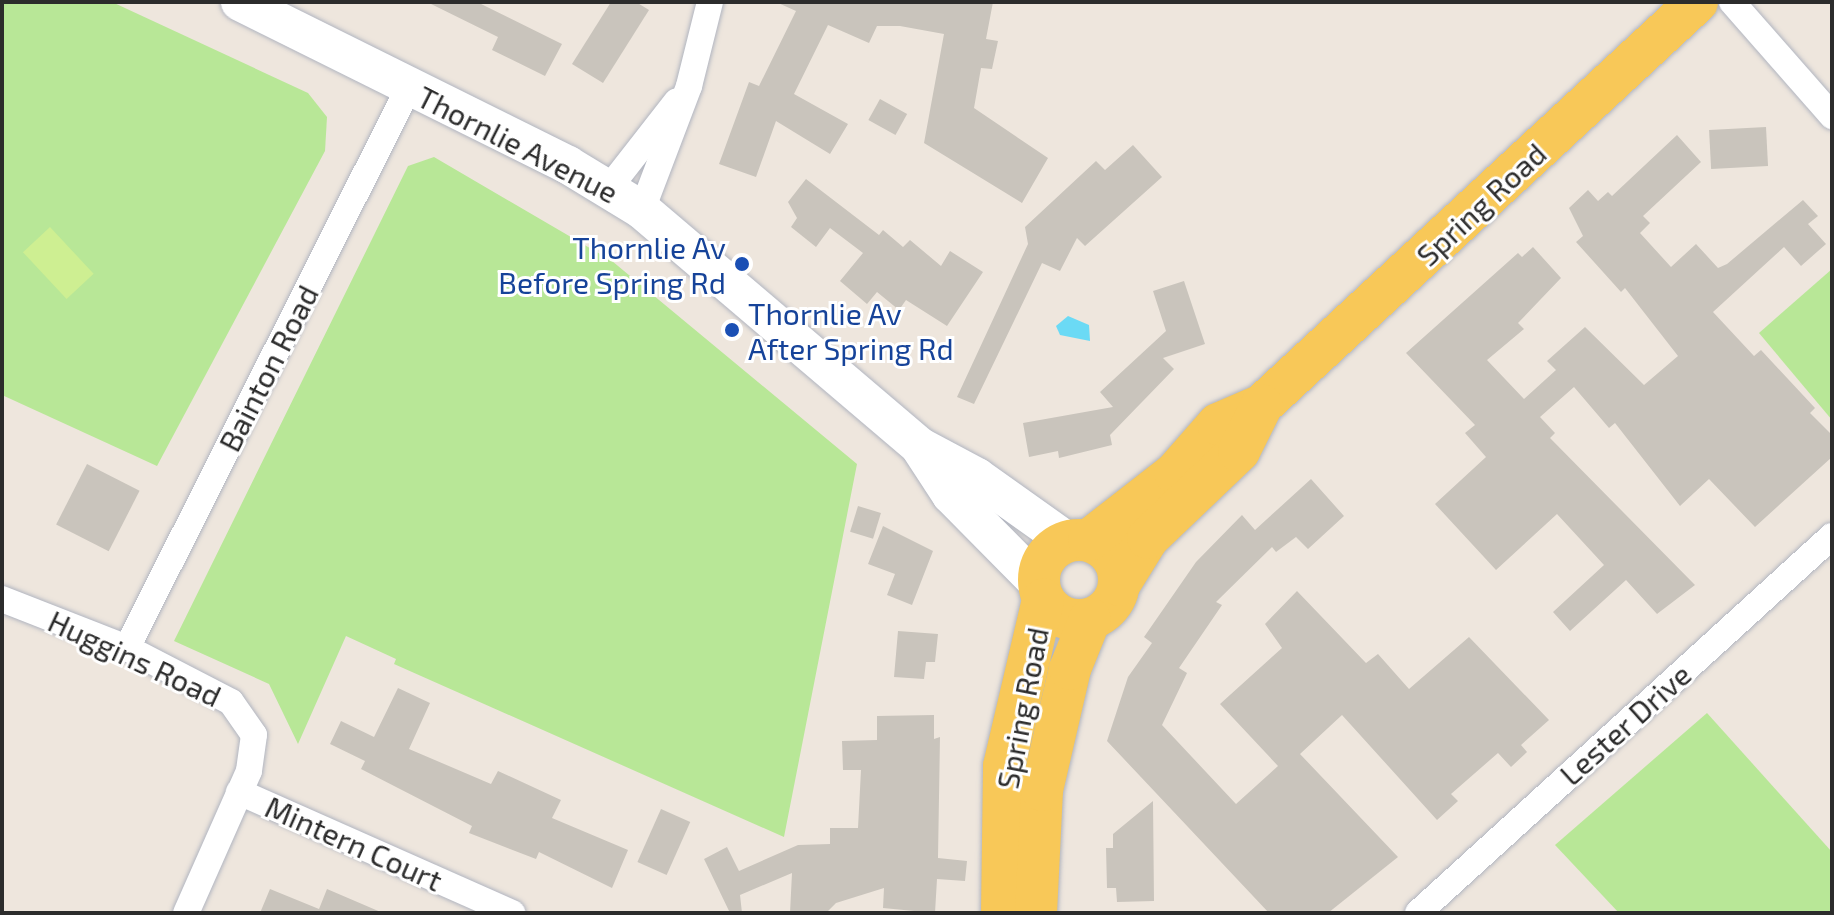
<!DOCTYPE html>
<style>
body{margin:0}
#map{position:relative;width:1834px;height:915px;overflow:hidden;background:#eee6dd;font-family:"Exo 2",sans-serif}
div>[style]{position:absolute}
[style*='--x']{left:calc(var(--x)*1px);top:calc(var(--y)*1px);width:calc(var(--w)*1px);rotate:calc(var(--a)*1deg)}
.green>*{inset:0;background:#b8e797}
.pitch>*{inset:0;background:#ceef92;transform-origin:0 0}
.water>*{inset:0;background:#6bdaf5}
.building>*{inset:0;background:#c9c4bc;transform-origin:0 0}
.roads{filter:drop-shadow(0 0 2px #b1b5c0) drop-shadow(0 0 2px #b1b5c0)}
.minor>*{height:26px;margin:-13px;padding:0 13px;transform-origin:13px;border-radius:13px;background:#fff}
.secondary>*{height:38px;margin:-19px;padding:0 19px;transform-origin:19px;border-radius:19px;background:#fff}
.primary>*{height:42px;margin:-21px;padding:0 21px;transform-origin:21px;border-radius:21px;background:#f8c858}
.primary>.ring{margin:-21px;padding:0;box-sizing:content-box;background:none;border:42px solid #f8c858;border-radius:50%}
.dots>*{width:22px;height:22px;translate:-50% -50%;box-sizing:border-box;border:4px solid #fff;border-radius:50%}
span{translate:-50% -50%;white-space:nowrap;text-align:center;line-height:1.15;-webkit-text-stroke:6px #fff;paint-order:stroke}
.street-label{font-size:30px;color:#2c2c2c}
.transit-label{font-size:30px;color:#164399}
.right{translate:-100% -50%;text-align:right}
.left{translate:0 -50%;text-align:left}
.frame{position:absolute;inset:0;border:4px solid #2c2c2c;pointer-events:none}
</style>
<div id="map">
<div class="green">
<i style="clip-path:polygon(2px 2px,112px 2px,308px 93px,327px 117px,325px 151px,157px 466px,2px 395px)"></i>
<i style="clip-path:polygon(434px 157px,612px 261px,857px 464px,784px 837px,394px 664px,396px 659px,346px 636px,298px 744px,269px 684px,174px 641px,408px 166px)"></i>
<i style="clip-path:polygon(1832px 269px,1832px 420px,1759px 333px)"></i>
<i style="clip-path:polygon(1707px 713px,1832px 852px,1832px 913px,1619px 913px,1555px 845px)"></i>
</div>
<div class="pitch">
<i style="left:50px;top:227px;width:64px;height:37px;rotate:47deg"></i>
</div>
<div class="water">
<i style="clip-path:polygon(1068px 316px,1089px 325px,1090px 341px,1060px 335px,1056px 326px)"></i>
</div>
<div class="building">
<i style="clip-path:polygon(427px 2px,477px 2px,562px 44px,545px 76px,492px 50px,498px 37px)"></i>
<i style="clip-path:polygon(611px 2px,636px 2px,649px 10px,603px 83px,572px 64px)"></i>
<i style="clip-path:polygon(776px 2px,993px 2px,986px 39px,998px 41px,992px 69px,981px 68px,974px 108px,1048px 158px,1022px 203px,924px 143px,944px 34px,900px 26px,877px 26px,869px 43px,828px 25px,794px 94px,848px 124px,830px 154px,776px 121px,756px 177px,719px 164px,749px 82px,759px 86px,796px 11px)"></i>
<i style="left:880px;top:99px;width:31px;height:24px;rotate:29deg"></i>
<i style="left:1766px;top:127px;width:39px;height:57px;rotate:87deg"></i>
<i style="clip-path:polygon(1677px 135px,1701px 162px,1643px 216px,1650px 223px,1640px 233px,1671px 267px,1696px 244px,1718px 268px,1727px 264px,1803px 200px,1818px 216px,1808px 224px,1826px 244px,1801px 266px,1784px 247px,1713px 312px,1754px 356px,1761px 350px,1815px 408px,1810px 413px,1832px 435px,1832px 457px,1755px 527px,1709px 479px,1680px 506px,1615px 423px,1609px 428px,1574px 387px,1540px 417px,1555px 433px,1550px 438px,1695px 585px,1657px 614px,1626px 580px,1570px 631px,1553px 612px,1604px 565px,1557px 514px,1496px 570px,1435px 504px,1486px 457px,1465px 433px,1475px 425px,1406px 353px,1518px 253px,1522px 257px,1533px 247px,1561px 278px,1518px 323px,1524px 329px,1487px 360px,1524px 399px,1556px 370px,1547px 361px,1585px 327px,1644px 385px,1678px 356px,1625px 288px,1621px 292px,1576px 242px,1583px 236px,1569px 208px,1588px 190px,1598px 201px,1608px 192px,1612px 196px)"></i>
<i style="clip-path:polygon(1133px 145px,1162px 177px,1085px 246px,1077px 238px,1060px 271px,1042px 263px,974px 404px,957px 397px,1028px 244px,1025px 227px,1096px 161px,1105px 170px)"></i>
<i style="clip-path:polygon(806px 179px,879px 235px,883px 230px,903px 247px,910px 240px,941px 266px,950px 251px,983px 272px,947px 326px,906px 300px,899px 310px,877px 292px,867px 304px,840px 281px,863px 253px,830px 228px,816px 247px,791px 227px,797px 218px,788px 202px)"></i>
<i style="clip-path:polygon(1184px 281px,1205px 344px,1163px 358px,1174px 369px,1110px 435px,1112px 445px,1059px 458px,1058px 451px,1029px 457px,1023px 423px,1113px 407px,1100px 392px,1166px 331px,1153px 291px)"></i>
<i style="left:87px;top:464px;width:59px;height:68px;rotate:27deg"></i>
<i style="clip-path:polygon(1311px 479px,1344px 516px,1308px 549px,1296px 537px,1276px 552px,1272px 547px,1216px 602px,1222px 605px,1179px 668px,1187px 673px,1162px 725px,1236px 804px,1278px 766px,1220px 704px,1282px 648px,1265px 624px,1297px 591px,1366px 663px,1378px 654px,1409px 689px,1469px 637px,1549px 720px,1521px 745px,1527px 752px,1511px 767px,1498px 753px,1451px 794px,1458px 801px,1437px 820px,1342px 715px,1300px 754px,1398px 857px,1328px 913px,1269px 913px,1107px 741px,1128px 677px,1152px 643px,1144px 637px,1196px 562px,1242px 515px,1255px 530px)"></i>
<i style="left:858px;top:506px;width:24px;height:27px;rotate:17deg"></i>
<i style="clip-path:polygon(883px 526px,933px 551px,912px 605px,887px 595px,895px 574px,868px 564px)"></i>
<i style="clip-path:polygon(898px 631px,938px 634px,935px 662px,926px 662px,924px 679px,894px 677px)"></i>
<i style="clip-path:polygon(398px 688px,430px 703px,409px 749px,491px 784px,498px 771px,561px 800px,552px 818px,628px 850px,612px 888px,539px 852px,536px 859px,469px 833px,472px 826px,361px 769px,365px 761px,330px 744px,341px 721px,374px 737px)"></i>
<i style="clip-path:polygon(934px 715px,934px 739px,940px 737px,938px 858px,967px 861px,965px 881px,937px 879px,935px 913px,883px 908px,884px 888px,836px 903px,826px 913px,790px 913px,792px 873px,740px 895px,742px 913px,730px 913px,704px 859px,727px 847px,739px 871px,798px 845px,830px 844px,830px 828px,858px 828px,861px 770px,843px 770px,842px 741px,877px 740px,877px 716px)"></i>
<i style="clip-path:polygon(1153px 801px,1154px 901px,1117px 902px,1116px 888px,1107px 888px,1106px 848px,1113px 848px,1113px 834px)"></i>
<i style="left:661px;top:809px;width:32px;height:58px;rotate:24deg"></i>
<i style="clip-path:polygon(270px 889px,319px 909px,327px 889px,383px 913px,260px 913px)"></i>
</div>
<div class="roads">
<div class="minor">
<i style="--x:1732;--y:2;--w:152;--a:48.7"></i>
<i style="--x:609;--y:188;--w:110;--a:-52"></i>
<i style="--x:642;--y:210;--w:133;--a:-69.2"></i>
<i style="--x:689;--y:86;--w:87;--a:-76"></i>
<i style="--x:2;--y:599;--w:134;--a:21.4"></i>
<i style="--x:127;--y:648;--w:117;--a:27.4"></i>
<i style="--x:231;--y:702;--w:40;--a:55.1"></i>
<i style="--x:254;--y:735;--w:36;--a:98"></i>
<i style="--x:249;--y:771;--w:155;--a:113.9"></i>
<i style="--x:127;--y:648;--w:628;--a:-63.31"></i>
<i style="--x:239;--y:792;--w:299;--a:23.9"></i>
<i style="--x:1418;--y:913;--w:560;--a:-42.32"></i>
</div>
<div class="secondary">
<i style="--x:240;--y:2;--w:366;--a:26.4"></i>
<i style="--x:568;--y:165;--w:87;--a:31.3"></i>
<i style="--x:642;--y:210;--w:364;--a:40.4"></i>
<i style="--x:919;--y:446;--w:66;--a:28.1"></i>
<i style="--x:977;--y:477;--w:110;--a:35.4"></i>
<i style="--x:921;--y:449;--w:55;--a:56.9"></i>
<i style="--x:951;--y:495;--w:124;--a:45.3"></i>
</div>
<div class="primary">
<i class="ring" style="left:1039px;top:540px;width:38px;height:38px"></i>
<i style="--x:1089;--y:540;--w:109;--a:-37.9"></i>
<i style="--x:1175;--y:473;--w:65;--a:-48.7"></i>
<i style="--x:1218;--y:424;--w:48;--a:-23.4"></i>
<i style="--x:1262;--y:405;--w:593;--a:-42.81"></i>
<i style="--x:1119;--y:585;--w:55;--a:-58.3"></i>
<i style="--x:1148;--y:538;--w:126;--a:-43.7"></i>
<i style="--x:1239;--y:451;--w:51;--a:-63.4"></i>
<i style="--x:1002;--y:913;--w:147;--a:-89.2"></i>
<i style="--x:1004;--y:766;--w:171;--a:-76.8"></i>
<i style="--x:1036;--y:913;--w:123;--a:-87.2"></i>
<i style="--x:1042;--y:790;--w:124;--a:-77"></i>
<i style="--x:1070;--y:669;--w:54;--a:-68.2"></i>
</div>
</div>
<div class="dots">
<i style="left:742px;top:264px;background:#1a4fb4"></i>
<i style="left:732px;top:330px;background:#1a4fb4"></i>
</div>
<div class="street-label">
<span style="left:518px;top:144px;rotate:27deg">Thornlie Avenue</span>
<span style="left:1481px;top:204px;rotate:-43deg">Spring Road</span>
<span style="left:268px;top:368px;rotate:-63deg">Bainton Road</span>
<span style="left:135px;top:658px;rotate:25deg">Huggins Road</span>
<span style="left:1022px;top:708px;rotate:-79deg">Spring Road</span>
<span style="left:1625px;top:724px;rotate:-42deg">Lester Drive</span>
<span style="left:354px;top:843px;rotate:24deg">Mintern Court</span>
</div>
<div class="transit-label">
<span class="right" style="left:726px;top:264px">Thornlie Av<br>Before Spring Rd</span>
<span class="left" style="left:748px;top:330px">Thornlie Av<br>After Spring Rd</span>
</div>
<div class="frame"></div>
</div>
